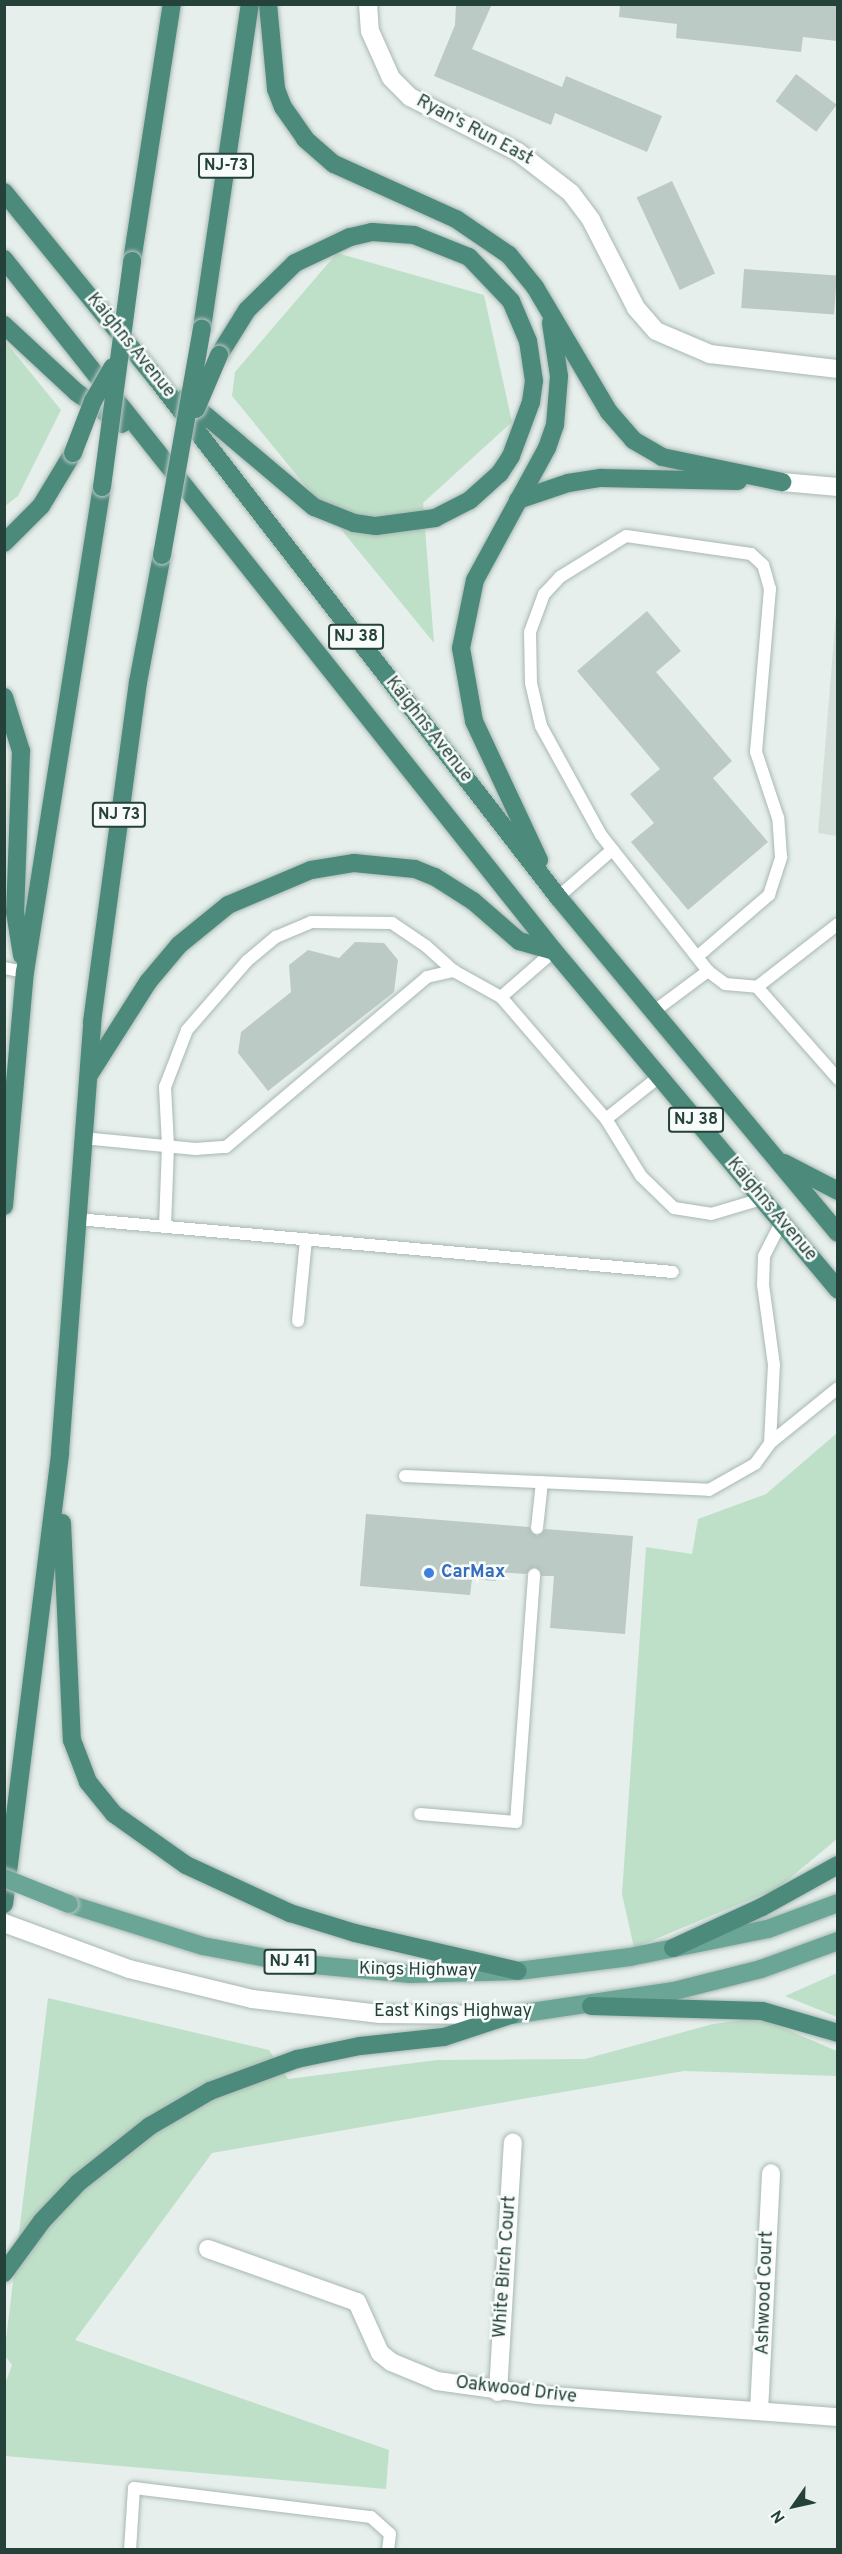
<!DOCTYPE html>
<style>
body{margin:0}
#map{position:relative;width:842px;height:2554px;overflow:hidden;background:#e6efeb;font-family:Overpass,sans-serif}
div>[style]{position:absolute}
[style*='--x']{left:calc(var(--x)*1px);top:calc(var(--y)*1px);width:calc(var(--w)*1px);rotate:calc(var(--a)*1deg)}
.built>*{inset:0;background:#d4dfda}
.green>*{inset:0;background:#bfe0c8}
.building>*{inset:0;background:#bbcac4;transform-origin:0 0}
.roads{filter:drop-shadow(0 0 2px #a8b8b2) drop-shadow(0 0 2px #a8b8b2)}
.service>*{height:12px;margin:-6px;padding:0 6px;transform-origin:6px;border-radius:6px;background:#fff}
.minor>*{height:18px;margin:-9px;padding:0 9px;transform-origin:9px;border-radius:9px;background:#fff}
.tertiary>*{height:18px;margin:-9px;padding:0 9px;transform-origin:9px;border-radius:9px;background:#fff}
.secondary>*{height:18px;margin:-9px;padding:0 9px;transform-origin:9px;border-radius:9px;background:#fff}
.primary>*{height:18px;margin:-9px;padding:0 9px;transform-origin:9px;border-radius:9px;background:#6aa596}
.trunk>*{height:18px;margin:-9px;padding:0 9px;transform-origin:9px;border-radius:9px;background:#4c8a7c}
.bridges{filter:drop-shadow(0 0 2px #c2cac8) drop-shadow(0 0 2px #c2cac8)}
.primary-bridge>*{height:18px;margin:-9px;padding:0 9px;transform-origin:9px;border-radius:9px;background:#6aa596}
.trunk-bridge>*{height:18px;margin:-9px;padding:0 9px;transform-origin:9px;border-radius:9px;background:#4c8a7c}
.dots>*{width:16px;height:16px;translate:-50% -50%;box-sizing:border-box;border:3px solid #f7fbf9;border-radius:50%}
span{translate:-50% -50%;white-space:nowrap;text-align:center;line-height:1.15;-webkit-text-stroke:5px #f7fbf9;paint-order:stroke}
.shield-label span{padding:2px 4px;background:#f7fbf9;border:2px solid;border-radius:4px;-webkit-text-stroke-width:0}
.shield-label{font-size:16px;color:#24423a;font-weight:700}
.street-label{font-size:18px;color:#24423a}
.shop-label{font-size:18px;color:#366cbe;font-weight:700}
.left{translate:0 -50%;text-align:left}
.frame{position:absolute;inset:0;border:6px solid #24423a;pointer-events:none}
.north{position:absolute;left:764px;top:2476px;width:60px;height:60px;-webkit-text-stroke:4px #f7fbf9;paint-order:stroke;rotate:236deg;font-size:16px;font-weight:700;line-height:24px;text-align:center;color:#24423a}
.north::after{content:'';display:block;margin:auto;width:21px;height:27px;background:#24423a;clip-path:polygon(50% 0,100% 100%,50% 72%,0 100%)}
</style>
<div id="map">
<div class="built">
<i style="clip-path:polygon(837px 602px,838px 836px,837px 836px,818px 833px)"></i>
</div>
<div class="green">
<i style="clip-path:polygon(337px 253px,484px 295px,512px 422px,423px 503px,434px 643px,232px 396px,235px 372px)"></i>
<i style="clip-path:polygon(4px 340px,61px 410px,18px 496px,5px 506px)"></i>
<i style="clip-path:polygon(837px 1433px,837px 1839px,778px 1888px,634px 1948px,622px 1894px,646px 1547px,692px 1554px,698px 1519px,766px 1494px)"></i>
<i style="clip-path:polygon(837px 1973px,837px 2017px,785px 1996px)"></i>
<i style="clip-path:polygon(48px 1998px,269px 2050px,288px 2079px,437px 2060px,585px 2059px,713px 2024px,760px 2018px,837px 2051px,837px 2076px,684px 2071px,212px 2153px,75px 2340px,389px 2450px,386px 2489px,5px 2456px,5px 2384px,12px 2365px,5px 2356px,5px 2347px)"></i>
</div>
<div class="building">
<i style="clip-path:polygon(456px 4px,492px 4px,472px 49px,562px 87px,566px 76px,662px 116px,647px 152px,555px 113px,551px 125px,434px 76px,455px 25px)"></i>
<i style="clip-path:polygon(620px 4px,837px 4px,837px 41px,803px 37px,801px 52px,676px 38px,677px 24px,619px 17px)"></i>
<i style="left:796px;top:74px;width:51px;height:34px;rotate:37deg"></i>
<i style="left:672px;top:181px;width:102px;height:39px;rotate:65deg"></i>
<i style="left:744px;top:269px;width:93px;height:39px;rotate:4deg"></i>
<i style="clip-path:polygon(647px 611px,681px 651px,656px 672px,732px 761px,713px 778px,768px 842px,688px 910px,631px 842px,654px 823px,630px 794px,660px 769px,577px 671px)"></i>
<i style="clip-path:polygon(355px 942px,384px 943px,398px 960px,394px 992px,268px 1091px,238px 1053px,241px 1032px,291px 992px,289px 965px,308px 950px,339px 958px)"></i>
<i style="clip-path:polygon(366px 1514px,529px 1527px,537px 1536px,545px 1529px,633px 1536px,625px 1634px,550px 1628px,554px 1576px,542px 1576px,535px 1567px,526px 1574px,497px 1572px,496px 1581px,472px 1579px,470px 1595px,360px 1586px)"></i>
</div>
<div class="roads">
<div class="service">
<i style="--x:558;--y:897;--w:72;--a:-41"></i>
<i style="--x:698;--y:956;--w:94;--a:-40.7"></i>
<i style="--x:769;--y:895;--w:40;--a:-72"></i>
<i style="--x:781;--y:857;--w:39;--a:-94"></i>
<i style="--x:778;--y:818;--w:70;--a:-108.4"></i>
<i style="--x:756;--y:752;--w:164;--a:-85.1"></i>
<i style="--x:770;--y:589;--w:25;--a:-106"></i>
<i style="--x:763;--y:565;--w:16;--a:-137"></i>
<i style="--x:751;--y:554;--w:126;--a:-171.8"></i>
<i style="--x:626;--y:536;--w:78;--a:148.2"></i>
<i style="--x:560;--y:577;--w:23;--a:133"></i>
<i style="--x:544;--y:594;--w:40;--a:110.2"></i>
<i style="--x:530;--y:632;--w:51;--a:88.9"></i>
<i style="--x:531;--y:683;--w:44;--a:76.9"></i>
<i style="--x:541;--y:726;--w:124;--a:61.2"></i>
<i style="--x:601;--y:835;--w:173;--a:51.8"></i>
<i style="--x:708;--y:971;--w:21;--a:37"></i>
<i style="--x:725;--y:984;--w:32;--a:5"></i>
<i style="--x:757;--y:987;--w:103;--a:-37.9"></i>
<i style="--x:4;--y:968;--w:21;--a:11"></i>
<i style="--x:757;--y:987;--w:123;--a:48.6"></i>
<i style="--x:501;--y:997;--w:161;--a:49.3"></i>
<i style="--x:606;--y:1119;--w:69;--a:-38.5"></i>
<i style="--x:653;--y:1012;--w:69;--a:-36.7"></i>
<i style="--x:606;--y:1119;--w:67;--a:58.4"></i>
<i style="--x:641;--y:1176;--w:46;--a:44.1"></i>
<i style="--x:674;--y:1208;--w:37;--a:9"></i>
<i style="--x:711;--y:1214;--w:53;--a:-16.4"></i>
<i style="--x:83;--y:1138;--w:113;--a:5.6"></i>
<i style="--x:195;--y:1149;--w:31;--a:-4"></i>
<i style="--x:226;--y:1147;--w:263;--a:-40.2"></i>
<i style="--x:427;--y:977;--w:28;--a:-13"></i>
<i style="--x:454;--y:971;--w:54;--a:29"></i>
<i style="--x:501;--y:997;--w:70;--a:-41"></i>
<i style="--x:77;--y:1219;--w:598;--a:5.08"></i>
<i style="--x:165;--y:1227;--w:81;--a:-87.9"></i>
<i style="--x:168;--y:1146;--w:59;--a:-92.9"></i>
<i style="--x:165;--y:1087;--w:61;--a:-68.9"></i>
<i style="--x:187;--y:1030;--w:91;--a:-49"></i>
<i style="--x:247;--y:961;--w:38;--a:-40"></i>
<i style="--x:276;--y:937;--w:38;--a:-23"></i>
<i style="--x:311;--y:922;--w:81;--a:0.7"></i>
<i style="--x:392;--y:923;--w:41;--a:34.1"></i>
<i style="--x:426;--y:946;--w:38;--a:42"></i>
<i style="--x:298;--y:1321;--w:81;--a:-84.4"></i>
<i style="--x:770;--y:1443;--w:78;--a:-87.1"></i>
<i style="--x:774;--y:1365;--w:81;--a:-97.8"></i>
<i style="--x:763;--y:1285;--w:29;--a:-88"></i>
<i style="--x:764;--y:1256;--w:38;--a:-63"></i>
<i style="--x:405;--y:1476;--w:304;--a:2.6"></i>
<i style="--x:709;--y:1490;--w:53;--a:-29.5"></i>
<i style="--x:755;--y:1464;--w:26;--a:-54"></i>
<i style="--x:770;--y:1443;--w:87;--a:-39"></i>
<i style="--x:537;--y:1528;--w:46;--a:-83.8"></i>
<i style="--x:420;--y:1814;--w:96;--a:4.8"></i>
<i style="--x:516;--y:1822;--w:248;--a:-85.8"></i>
<i style="--x:130;--y:2550;--w:62;--a:-86.3"></i>
<i style="--x:134;--y:2488;--w:239;--a:7"></i>
<i style="--x:371;--y:2517;--w:25;--a:42"></i>
<i style="--x:390;--y:2534;--w:16;--a:97"></i>
</div>
<div class="minor">
<i style="--x:368;--y:4;--w:27;--a:86"></i>
<i style="--x:370;--y:31;--w:51;--a:65.9"></i>
<i style="--x:391;--y:78;--w:27;--a:45"></i>
<i style="--x:410;--y:97;--w:121;--a:27"></i>
<i style="--x:518;--y:152;--w:67;--a:37.7"></i>
<i style="--x:571;--y:193;--w:34;--a:53"></i>
<i style="--x:591;--y:220;--w:99;--a:62.9"></i>
<i style="--x:636;--y:308;--w:30;--a:49"></i>
<i style="--x:656;--y:331;--w:59;--a:23.1"></i>
<i style="--x:710;--y:354;--w:129;--a:6.7"></i>
<i style="--x:208;--y:2249;--w:158;--a:19.6"></i>
<i style="--x:357;--y:2302;--w:56;--a:65.7"></i>
<i style="--x:380;--y:2353;--w:14;--a:39"></i>
<i style="--x:391;--y:2362;--w:50;--a:22.4"></i>
<i style="--x:437;--y:2381;--w:101;--a:8"></i>
<i style="--x:537;--y:2395;--w:302;--a:4.2"></i>
<i style="--x:498;--y:2392;--w:250;--a:-86.6"></i>
<i style="--x:759;--y:2411;--w:238;--a:-87.1"></i>
</div>
<div class="tertiary">
<i style="--x:782;--y:482;--w:56;--a:5.1"></i>
</div>
<div class="secondary">
<i style="--x:4;--y:1923;--w:133;--a:20.2"></i>
<i style="--x:129;--y:1969;--w:127;--a:13.7"></i>
<i style="--x:252;--y:1999;--w:129;--a:6.7"></i>
<i style="--x:380;--y:2014;--w:123;--a:0.5"></i>
</div>
<div class="primary">
<i style="--x:69;--y:1904;--w:140;--a:17.4"></i>
<i style="--x:203;--y:1946;--w:92;--a:10.7"></i>
<i style="--x:293;--y:1963;--w:118;--a:5.4"></i>
<i style="--x:410;--y:1974;--w:108;--a:-1.6"></i>
<i style="--x:518;--y:1971;--w:113;--a:-7.1"></i>
<i style="--x:630;--y:1957;--w:141;--a:-11.5"></i>
<i style="--x:768;--y:1929;--w:75;--a:-20.4"></i>
<i style="--x:511;--y:2015;--w:165;--a:-8.4"></i>
<i style="--x:674;--y:1991;--w:90;--a:-14.2"></i>
<i style="--x:761;--y:1969;--w:82;--a:-20"></i>
</div>
<div class="trunk">
<i style="--x:268;--y:4;--w:85;--a:84.6"></i>
<i style="--x:276;--y:89;--w:19;--a:69"></i>
<i style="--x:283;--y:107;--w:39;--a:55"></i>
<i style="--x:305;--y:139;--w:38;--a:41"></i>
<i style="--x:334;--y:164;--w:134;--a:24.3"></i>
<i style="--x:456;--y:219;--w:64;--a:34.2"></i>
<i style="--x:509;--y:255;--w:41;--a:50.9"></i>
<i style="--x:535;--y:287;--w:145;--a:59.4"></i>
<i style="--x:609;--y:412;--w:37;--a:49"></i>
<i style="--x:633;--y:440;--w:34;--a:30"></i>
<i style="--x:662;--y:457;--w:123;--a:11.8"></i>
<i style="--x:4;--y:192;--w:239;--a:50.8"></i>
<i style="--x:155;--y:377;--w:658;--a:52.22"></i>
<i style="--x:558;--y:897;--w:437;--a:50.2"></i>
<i style="--x:4;--y:259;--w:884;--a:51.52"></i>
<i style="--x:554;--y:951;--w:442;--a:50"></i>
<i style="--x:132;--y:261;--w:260;--a:-81.2"></i>
<i style="--x:4;--y:325;--w:98;--a:42.9"></i>
<i style="--x:76;--y:392;--w:56;--a:34.8"></i>
<i style="--x:202;--y:328;--w:328;--a:-81.6"></i>
<i style="--x:185;--y:398;--w:169;--a:40.2"></i>
<i style="--x:314;--y:507;--w:43;--a:21.8"></i>
<i style="--x:354;--y:523;--w:22;--a:8"></i>
<i style="--x:376;--y:526;--w:60;--a:-7.7"></i>
<i style="--x:435;--y:518;--w:39;--a:-27"></i>
<i style="--x:470;--y:500;--w:40;--a:-42"></i>
<i style="--x:500;--y:473;--w:20;--a:-57"></i>
<i style="--x:511;--y:456;--w:58;--a:-69.7"></i>
<i style="--x:531;--y:402;--w:21;--a:-82"></i>
<i style="--x:534;--y:381;--w:40;--a:-98.5"></i>
<i style="--x:528;--y:341;--w:43;--a:-113"></i>
<i style="--x:511;--y:301;--w:61;--a:-133.7"></i>
<i style="--x:469;--y:257;--w:59;--a:-158.2"></i>
<i style="--x:414;--y:235;--w:42;--a:-175.9"></i>
<i style="--x:372;--y:232;--w:23;--a:167"></i>
<i style="--x:350;--y:237;--w:61;--a:154.7"></i>
<i style="--x:295;--y:263;--w:67;--a:135.6"></i>
<i style="--x:247;--y:310;--w:53;--a:121.9"></i>
<i style="--x:518;--y:500;--w:53;--a:-18.8"></i>
<i style="--x:568;--y:483;--w:33;--a:-9"></i>
<i style="--x:601;--y:478;--w:137;--a:1.3"></i>
<i style="--x:4;--y:543;--w:52;--a:-45"></i>
<i style="--x:41;--y:506;--w:62;--a:-58.9"></i>
<i style="--x:4;--y:697;--w:57;--a:72.5"></i>
<i style="--x:21;--y:751;--w:161;--a:92.1"></i>
<i style="--x:15;--y:912;--w:44;--a:80.8"></i>
<i style="--x:539;--y:860;--w:153;--a:-115.1"></i>
<i style="--x:474;--y:721;--w:74;--a:-100.1"></i>
<i style="--x:461;--y:648;--w:69;--a:-78.4"></i>
<i style="--x:475;--y:580;--w:150;--a:-61.4"></i>
<i style="--x:547;--y:448;--w:24;--a:-71"></i>
<i style="--x:555;--y:425;--w:49;--a:-85.3"></i>
<i style="--x:559;--y:376;--w:54;--a:-98.6"></i>
<i style="--x:89;--y:1075;--w:110;--a:-57.6"></i>
<i style="--x:148;--y:982;--w:48;--a:-50"></i>
<i style="--x:179;--y:945;--w:63;--a:-39.2"></i>
<i style="--x:228;--y:905;--w:90;--a:-22.9"></i>
<i style="--x:311;--y:870;--w:44;--a:-9.2"></i>
<i style="--x:354;--y:863;--w:61;--a:5.6"></i>
<i style="--x:415;--y:869;--w:22;--a:22"></i>
<i style="--x:435;--y:877;--w:45;--a:32.3"></i>
<i style="--x:473;--y:901;--w:61;--a:41"></i>
<i style="--x:519;--y:941;--w:36;--a:16"></i>
<i style="--x:784;--y:1163;--w:61;--a:27.4"></i>
<i style="--x:4;--y:1206;--w:235;--a:-84.9"></i>
<i style="--x:25;--y:972;--w:491;--a:-81"></i>
<i style="--x:62;--y:1523;--w:217;--a:87.4"></i>
<i style="--x:72;--y:1740;--w:45;--a:69.1"></i>
<i style="--x:88;--y:1782;--w:41;--a:50.9"></i>
<i style="--x:114;--y:1814;--w:88;--a:35.3"></i>
<i style="--x:186;--y:1865;--w:115;--a:24.8"></i>
<i style="--x:290;--y:1913;--w:68;--a:17.1"></i>
<i style="--x:355;--y:1933;--w:167;--a:13.1"></i>
<i style="--x:4;--y:1904;--w:455;--a:-82.9"></i>
<i style="--x:60;--y:1452;--w:431;--a:-85.7"></i>
<i style="--x:92;--y:1022;--w:343;--a:-82.3"></i>
<i style="--x:138;--y:682;--w:129;--a:-79.3"></i>
<i style="--x:673;--y:1948;--w:98;--a:-24.7"></i>
<i style="--x:762;--y:1907;--w:87;--a:-28.9"></i>
<i style="--x:591;--y:2006;--w:171;--a:1.7"></i>
<i style="--x:762;--y:2011;--w:79;--a:16.1"></i>
<i style="--x:4;--y:2273;--w:64;--a:-53.8"></i>
<i style="--x:42;--y:2221;--w:52;--a:-46.5"></i>
<i style="--x:78;--y:2183;--w:92;--a:-38.4"></i>
<i style="--x:150;--y:2126;--w:69;--a:-30.3"></i>
<i style="--x:210;--y:2091;--w:93;--a:-20.2"></i>
<i style="--x:297;--y:2059;--w:64;--a:-11.7"></i>
<i style="--x:360;--y:2046;--w:84;--a:-6.1"></i>
<i style="--x:444;--y:2037;--w:71;--a:-18.2"></i>
</div>
</div>
<div class="bridges">
<div class="primary-bridge">
<i style="--x:4;--y:1878;--w:70;--a:21.8"></i>
</div>
<div class="trunk-bridge">
<i style="--x:196;--y:409;--w:59;--a:-66.9"></i>
<i style="--x:73;--y:453;--w:56;--a:-69"></i>
<i style="--x:93;--y:401;--w:39;--a:-60"></i>
<i style="--x:102;--y:487;--w:228;--a:-82.4"></i>
<i style="--x:162;--y:555;--w:230;--a:-80"></i>
</div>
</div>
<div class="dots">
<i style="left:429px;top:1573px;background:#3f7fe0"></i>
</div>
<div class="shield-label">
<span style="left:226px;top:166px">NJ-73</span>
<span style="left:356px;top:637px">NJ 38</span>
<span style="left:119px;top:815px">NJ 73</span>
<span style="left:696px;top:1120px">NJ 38</span>
<span style="left:290px;top:1962px">NJ 41</span>
</div>
<div class="street-label">
<span style="left:474px;top:131px;rotate:28deg">Ryan's Run East</span>
<span style="left:130px;top:346px;rotate:51deg">Kaighns Avenue</span>
<span style="left:428px;top:730px;rotate:52deg">Kaighns Avenue</span>
<span style="left:771px;top:1210px;rotate:50deg">Kaighns Avenue</span>
<span style="left:418px;top:1971px;rotate:1deg">Kings Highway</span>
<span style="left:453px;top:2012px">East Kings Highway</span>
<span style="left:506px;top:2267px;rotate:-86deg">White Birch Court</span>
<span style="left:766px;top:2293px;rotate:-88deg">Ashwood Court</span>
<span style="left:516px;top:2391px;rotate:7deg">Oakwood Drive</span>
</div>
<div class="shop-label">
<span class="left" style="left:441px;top:1573px">CarMax</span>
</div>
<div class="frame"></div>
<div class="north">N</div>
</div>
